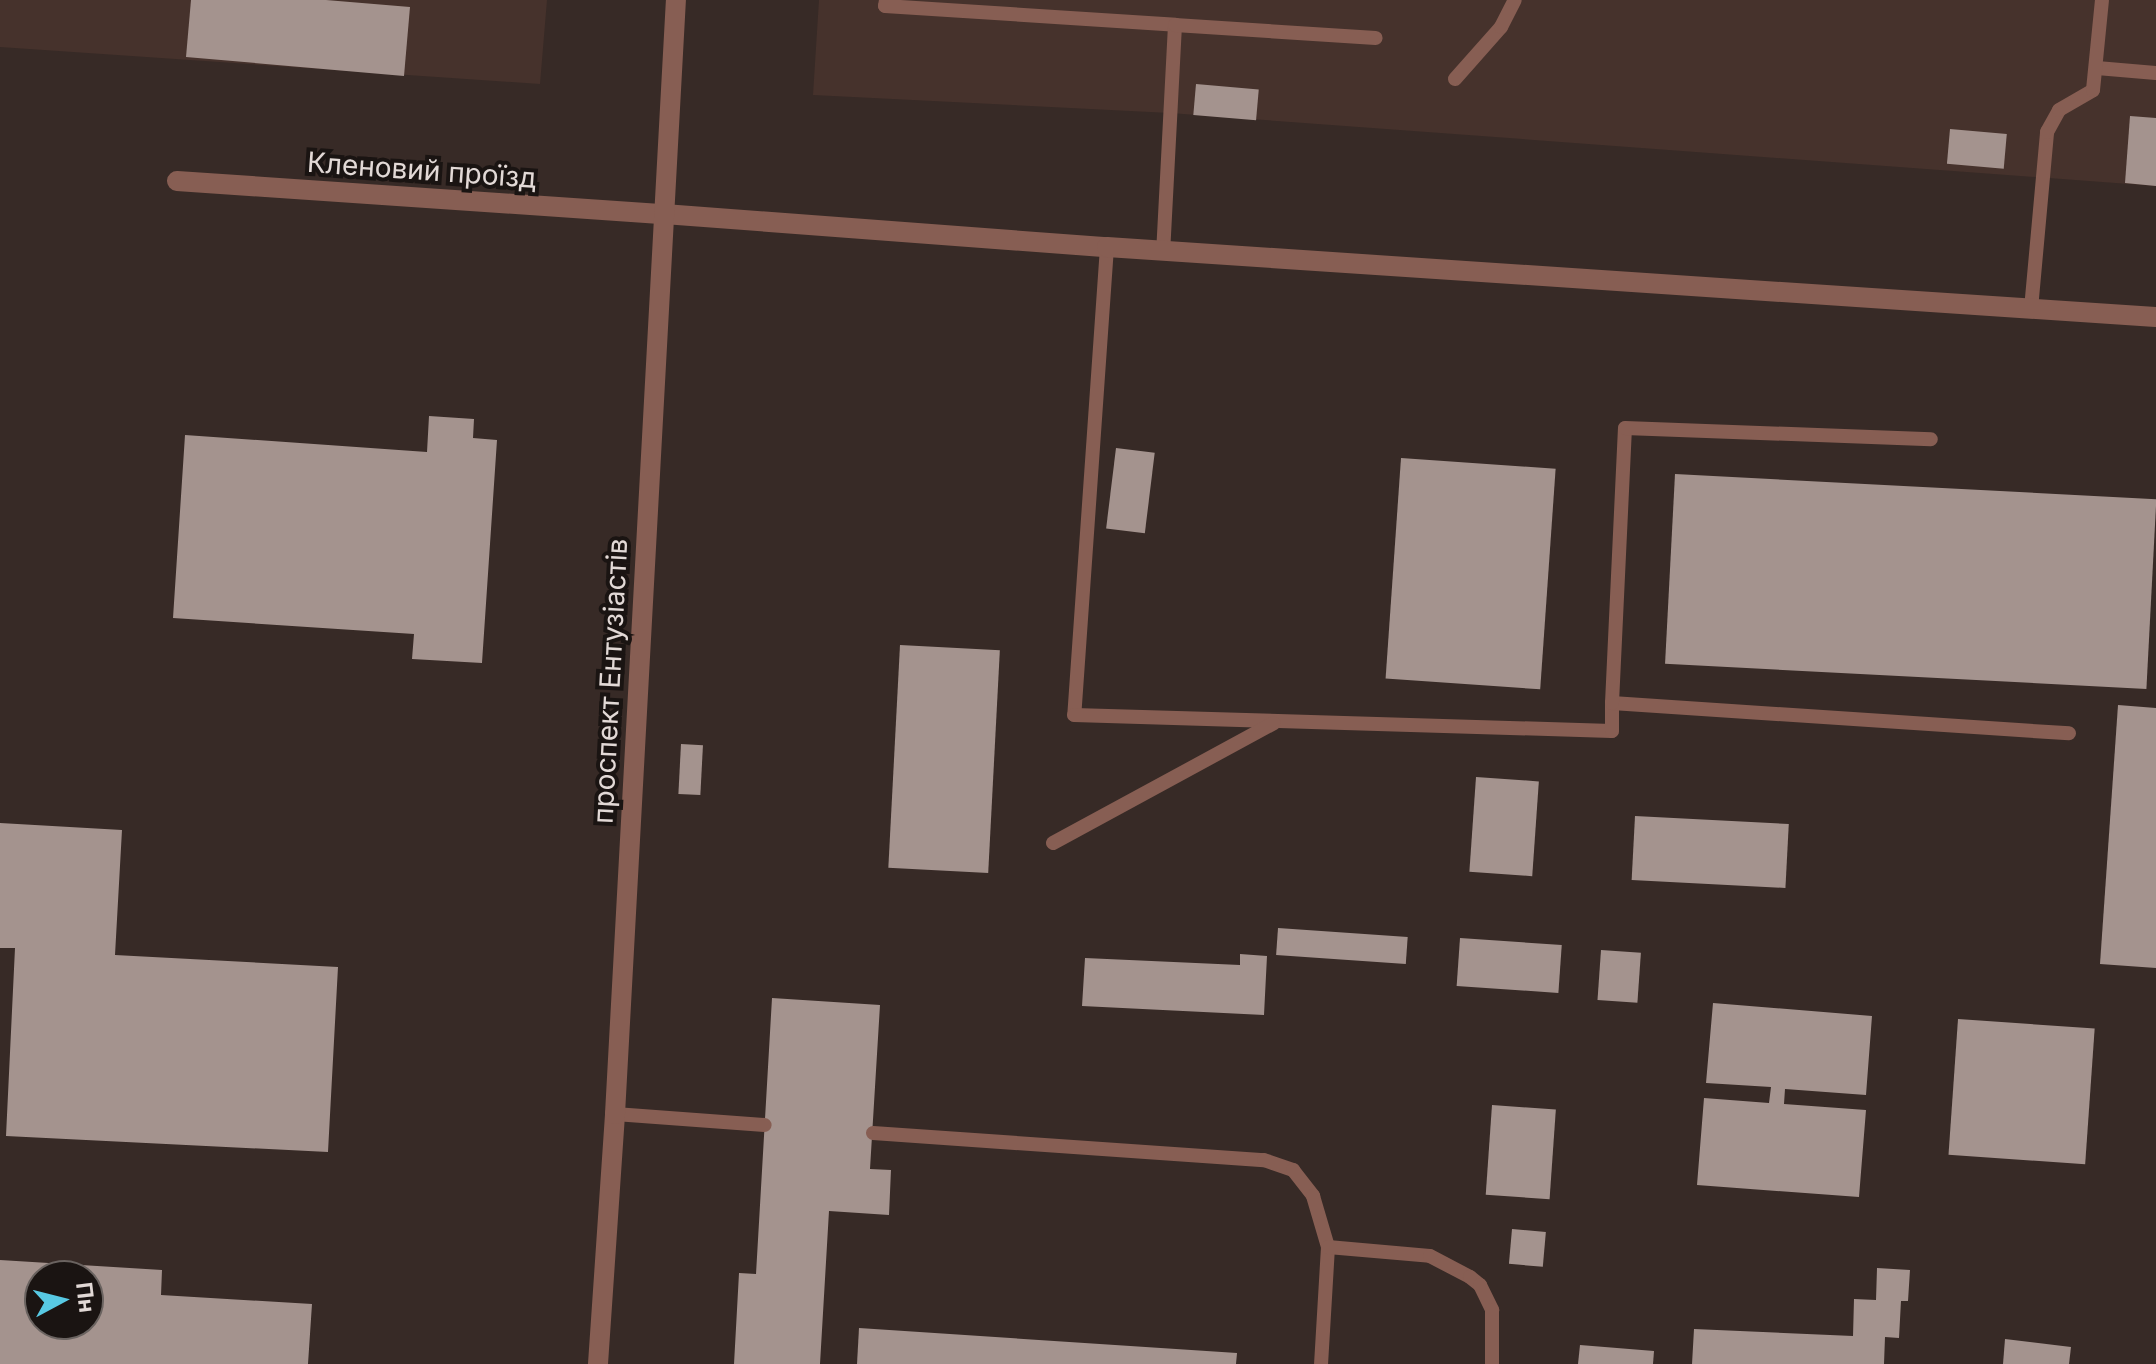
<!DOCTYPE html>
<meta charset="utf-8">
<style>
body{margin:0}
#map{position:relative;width:2156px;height:1364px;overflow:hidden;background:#372a26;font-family:Inter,sans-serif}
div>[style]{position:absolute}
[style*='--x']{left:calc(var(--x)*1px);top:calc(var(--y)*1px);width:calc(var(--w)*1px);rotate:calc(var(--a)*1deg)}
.built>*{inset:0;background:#46322c}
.building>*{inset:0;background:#a4938e;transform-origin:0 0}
.service>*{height:14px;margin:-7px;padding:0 7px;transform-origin:7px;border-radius:7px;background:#875e53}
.minor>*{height:20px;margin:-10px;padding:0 10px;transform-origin:10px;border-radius:10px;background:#875e53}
.tertiary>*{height:20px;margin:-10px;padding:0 10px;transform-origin:10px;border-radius:10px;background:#875e53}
span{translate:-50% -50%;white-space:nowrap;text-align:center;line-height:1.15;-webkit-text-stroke:8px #1a1412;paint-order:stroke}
.street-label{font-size:28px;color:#e2d9d6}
.north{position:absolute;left:24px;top:1260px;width:80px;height:80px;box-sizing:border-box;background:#1a1412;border:2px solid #6a6360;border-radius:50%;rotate:83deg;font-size:22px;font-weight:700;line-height:32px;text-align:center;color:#e2d9d6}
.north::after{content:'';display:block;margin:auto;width:28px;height:36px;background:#58c9e3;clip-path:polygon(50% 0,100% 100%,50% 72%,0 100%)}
</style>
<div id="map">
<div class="built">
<i style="clip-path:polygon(0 0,547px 0,540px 84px,0 47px)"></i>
<i style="clip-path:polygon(819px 0,2156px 0,2156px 186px,1170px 113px,813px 95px)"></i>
</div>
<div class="building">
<i style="clip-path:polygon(191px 0,326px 0,410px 7px,404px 76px,186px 57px)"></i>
<i style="left:1196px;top:84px;width:63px;height:31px;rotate:5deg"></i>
<i style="clip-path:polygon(2130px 116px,2156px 118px,2156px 186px,2125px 183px)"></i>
<i style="left:1950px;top:129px;width:57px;height:35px;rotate:5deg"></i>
<i style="clip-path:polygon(429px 416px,474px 419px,473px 438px,497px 440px,482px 663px,412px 659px,414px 634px,173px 618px,185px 435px,427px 452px)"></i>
<i style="left:1116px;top:448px;width:39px;height:81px;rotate:7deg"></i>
<i style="left:1401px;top:458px;width:155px;height:221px;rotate:4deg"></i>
<i style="left:1675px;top:474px;width:482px;height:190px;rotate:3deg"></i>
<i style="left:900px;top:645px;width:100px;height:223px;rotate:3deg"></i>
<i style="clip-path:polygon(2118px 705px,2156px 708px,2156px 968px,2100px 964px)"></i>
<i style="left:681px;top:744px;width:22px;height:50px;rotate:3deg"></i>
<i style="left:1476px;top:777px;width:63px;height:95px;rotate:4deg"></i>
<i style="left:1635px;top:816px;width:154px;height:64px;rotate:3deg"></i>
<i style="clip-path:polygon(0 823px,122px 830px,115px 955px,338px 967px,328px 1152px,6px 1136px,15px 948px,0 948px)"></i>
<i style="left:1278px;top:928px;width:130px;height:27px;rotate:4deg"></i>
<i style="left:1460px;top:938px;width:102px;height:48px;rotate:4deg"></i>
<i style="left:1601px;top:950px;width:40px;height:50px;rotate:4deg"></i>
<i style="clip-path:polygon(1240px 954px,1267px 956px,1264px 1015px,1082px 1006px,1085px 958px,1240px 965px)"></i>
<i style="clip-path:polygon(772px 998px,880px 1005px,870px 1169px,891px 1170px,889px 1215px,829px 1211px,820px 1364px,734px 1364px,739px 1273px,756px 1274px)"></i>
<i style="clip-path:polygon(1713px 1003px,1872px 1016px,1866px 1095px,1785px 1089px,1784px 1104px,1866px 1110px,1859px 1197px,1697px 1185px,1704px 1098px,1769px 1103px,1771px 1087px,1706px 1083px)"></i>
<i style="left:1958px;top:1019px;width:137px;height:136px;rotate:4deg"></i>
<i style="left:1492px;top:1105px;width:64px;height:90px;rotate:4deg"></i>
<i style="left:1512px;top:1229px;width:34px;height:35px;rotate:5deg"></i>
<i style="clip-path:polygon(evenodd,0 1260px,162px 1270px,161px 1295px,312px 1304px,308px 1364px,0 1364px,0 1260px,40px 1276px,88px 1276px,88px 1324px,40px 1324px,40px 1276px)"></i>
<i style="clip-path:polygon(1877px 1268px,1910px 1270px,1908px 1301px,1901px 1301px,1899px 1338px,1885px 1337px,1884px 1364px,1692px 1364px,1694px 1329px,1853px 1336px,1854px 1299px,1876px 1300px)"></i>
<i style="clip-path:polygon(859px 1328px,1237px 1353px,1236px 1364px,857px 1364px)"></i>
<i style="clip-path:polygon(2005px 1339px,2071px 1347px,2069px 1364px,2003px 1364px)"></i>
<i style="clip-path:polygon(1580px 1345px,1654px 1351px,1653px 1364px,1578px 1364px)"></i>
</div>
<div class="service">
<i style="--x:886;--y:0;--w:6;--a:99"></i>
<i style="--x:885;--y:6;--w:291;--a:3.7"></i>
<i style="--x:1175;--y:25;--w:226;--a:93"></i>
<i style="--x:1175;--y:25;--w:201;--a:3.7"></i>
<i style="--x:2097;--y:68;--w:59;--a:4.8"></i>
<i style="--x:1455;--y:79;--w:69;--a:-48.5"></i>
<i style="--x:1501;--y:27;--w:30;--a:-63"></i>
<i style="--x:1107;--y:247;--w:469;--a:94"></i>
<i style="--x:1074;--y:715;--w:538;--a:1.7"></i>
<i style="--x:1612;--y:731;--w:28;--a:-90"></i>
<i style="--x:1612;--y:703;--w:458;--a:3.8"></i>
<i style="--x:2031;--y:309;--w:178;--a:-84.8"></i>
<i style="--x:2047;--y:132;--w:25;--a:-61"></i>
<i style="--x:2059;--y:110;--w:39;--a:-30"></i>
<i style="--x:2093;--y:90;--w:90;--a:-84.3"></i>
<i style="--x:1612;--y:703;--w:275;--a:-87.3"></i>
<i style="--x:1625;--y:428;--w:306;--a:2.1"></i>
<i style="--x:1053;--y:843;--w:251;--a:-28.5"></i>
<i style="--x:615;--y:1114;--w:150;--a:4.2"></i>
<i style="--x:873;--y:1133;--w:392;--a:4"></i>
<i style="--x:1264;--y:1160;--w:31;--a:19"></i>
<i style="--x:1293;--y:1170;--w:33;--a:52"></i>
<i style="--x:1313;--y:1196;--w:53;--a:73.6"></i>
<i style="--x:1328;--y:1247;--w:117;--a:93.4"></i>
<i style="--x:1328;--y:1247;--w:102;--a:5"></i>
<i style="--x:1430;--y:1256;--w:45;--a:27.7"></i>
<i style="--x:1470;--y:1277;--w:13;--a:39"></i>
<i style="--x:1480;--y:1285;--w:28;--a:64"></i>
<i style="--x:1492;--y:1310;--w:54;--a:90"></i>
</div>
<div class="minor">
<i style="--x:177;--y:181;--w:488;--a:3.9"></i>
</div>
<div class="tertiary">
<i style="--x:664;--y:214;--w:444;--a:4.3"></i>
<i style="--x:1107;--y:247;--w:1051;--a:3.82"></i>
<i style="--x:598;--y:1364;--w:251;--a:-86.1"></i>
<i style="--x:615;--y:1114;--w:1116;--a:-86.87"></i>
</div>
<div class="street-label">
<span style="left:422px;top:170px;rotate:4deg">Кленовий проїзд</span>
<span style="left:610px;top:681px;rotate:-87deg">проспект Ентузіастів</span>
</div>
<div class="north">Пн</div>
</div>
